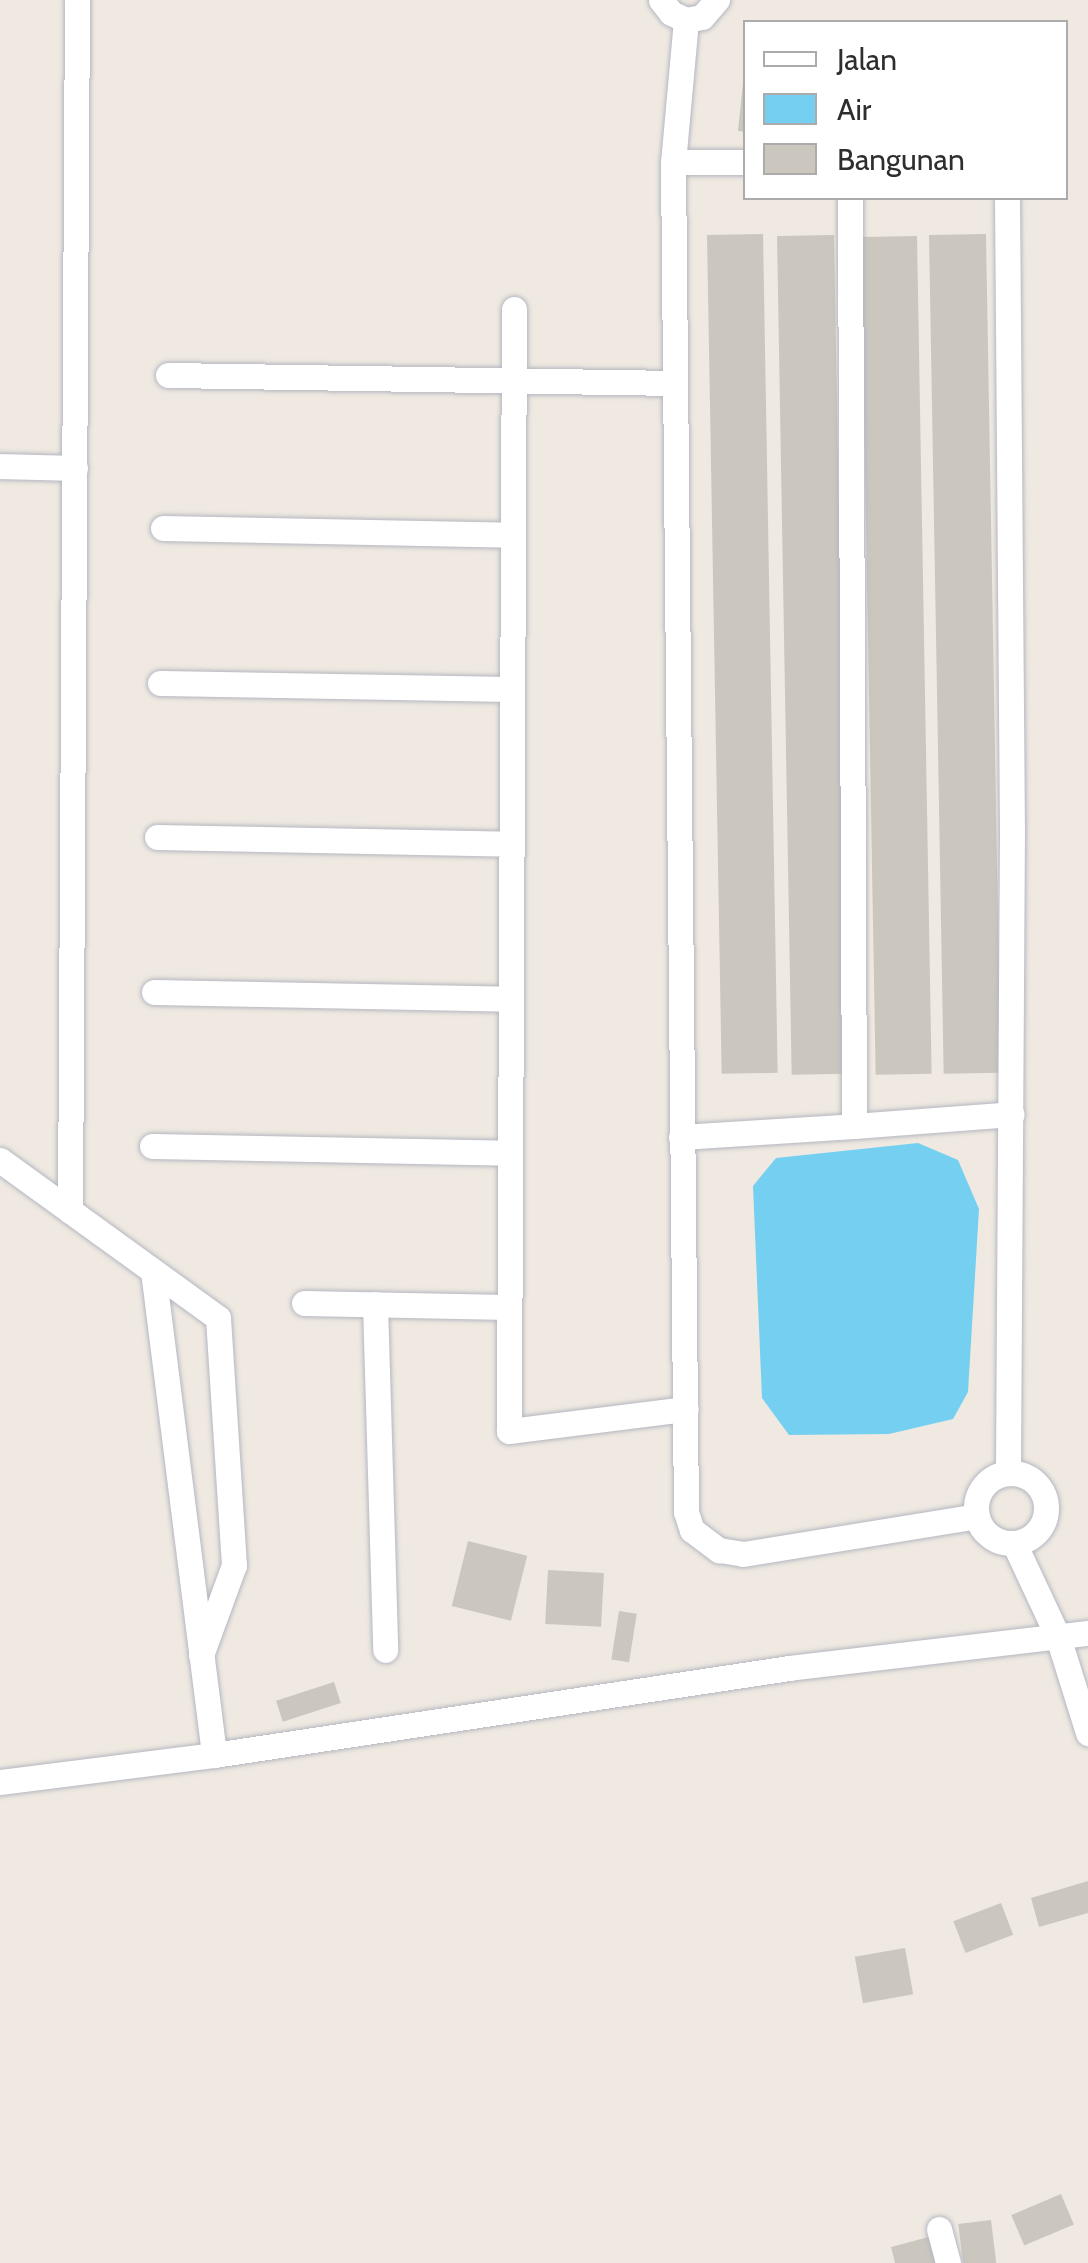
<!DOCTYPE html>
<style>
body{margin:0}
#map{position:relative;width:1088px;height:2263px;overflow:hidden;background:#efe9e1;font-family:Cabin,sans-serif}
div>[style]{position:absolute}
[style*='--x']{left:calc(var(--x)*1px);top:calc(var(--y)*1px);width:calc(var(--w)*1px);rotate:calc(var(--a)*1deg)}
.water>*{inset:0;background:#75cff0}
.building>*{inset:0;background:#cbc7bf;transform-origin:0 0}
.roads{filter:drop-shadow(0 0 2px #b4b7c1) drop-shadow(0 0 2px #b4b7c1)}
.minor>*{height:25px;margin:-12.5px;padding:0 12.5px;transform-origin:12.5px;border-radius:12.5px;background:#fff}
.minor>.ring{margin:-12.5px;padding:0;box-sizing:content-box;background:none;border:25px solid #fff;border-radius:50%}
span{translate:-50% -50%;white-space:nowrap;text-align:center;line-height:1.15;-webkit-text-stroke:8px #fff;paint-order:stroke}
.legend{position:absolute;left:743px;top:20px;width:325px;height:180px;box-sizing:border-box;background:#fff;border:2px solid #ababab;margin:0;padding:12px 18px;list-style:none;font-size:30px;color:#2e2e2e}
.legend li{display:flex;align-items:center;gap:20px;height:50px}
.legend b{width:50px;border:2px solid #ababab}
</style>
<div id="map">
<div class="water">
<i style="clip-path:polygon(918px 1143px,958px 1160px,979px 1209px,968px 1392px,953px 1419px,889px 1434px,789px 1435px,762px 1398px,753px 1186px,776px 1158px)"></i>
</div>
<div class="building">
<i style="clip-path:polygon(743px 83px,746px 83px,746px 132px,738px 131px)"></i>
<i style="left:763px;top:234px;width:839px;height:56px;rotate:89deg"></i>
<i style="left:986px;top:234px;width:839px;height:57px;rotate:89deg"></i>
<i style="left:834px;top:235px;width:839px;height:57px;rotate:89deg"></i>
<i style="left:917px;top:236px;width:838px;height:56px;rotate:89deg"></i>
<i style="left:468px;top:1541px;width:61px;height:67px;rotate:14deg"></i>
<i style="left:548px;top:1570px;width:56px;height:54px;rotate:3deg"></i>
<i style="left:619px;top:1611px;width:18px;height:49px;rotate:9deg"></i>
<i style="left:334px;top:1682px;width:22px;height:61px;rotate:72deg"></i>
<i style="clip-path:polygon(1088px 1881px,1088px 1913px,1039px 1927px,1031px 1898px)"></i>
<i style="left:1001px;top:1903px;width:34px;height:51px;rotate:69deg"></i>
<i style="left:905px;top:1948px;width:47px;height:51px;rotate:80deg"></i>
<i style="left:1061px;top:2194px;width:33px;height:54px;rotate:67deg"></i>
<i style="left:991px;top:2220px;width:43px;height:33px;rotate:83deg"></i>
<i style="clip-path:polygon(936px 2235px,944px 2263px,895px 2263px,891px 2247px)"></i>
</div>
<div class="roads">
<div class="minor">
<i style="--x:661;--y:0;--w:16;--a:52"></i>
<i style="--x:671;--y:13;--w:17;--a:25"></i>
<i style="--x:686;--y:20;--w:16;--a:-11"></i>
<i style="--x:702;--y:17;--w:23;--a:-49"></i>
<i style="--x:686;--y:20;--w:143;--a:95.2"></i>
<i style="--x:673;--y:162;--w:1350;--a:89.45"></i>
<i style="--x:686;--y:1512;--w:19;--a:72"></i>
<i style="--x:692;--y:1530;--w:34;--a:37"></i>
<i style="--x:719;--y:1550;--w:24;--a:9"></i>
<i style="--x:743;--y:1554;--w:237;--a:-9.2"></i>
<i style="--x:673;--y:162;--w:73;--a:0"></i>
<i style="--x:1007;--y:198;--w:632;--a:89.55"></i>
<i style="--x:1012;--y:830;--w:642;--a:90.36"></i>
<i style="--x:514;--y:309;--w:1122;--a:90.26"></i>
<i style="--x:509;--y:1431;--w:178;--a:-7.1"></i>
<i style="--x:168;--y:375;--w:507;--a:0.9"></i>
<i style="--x:0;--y:466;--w:75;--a:1.5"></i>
<i style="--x:163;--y:528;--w:350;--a:1.1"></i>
<i style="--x:160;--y:683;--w:352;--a:1"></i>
<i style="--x:157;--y:837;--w:355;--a:1.1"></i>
<i style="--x:154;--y:992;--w:357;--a:1.1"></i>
<i style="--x:854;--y:1126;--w:158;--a:-4.3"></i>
<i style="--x:681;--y:1137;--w:173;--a:-3.6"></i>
<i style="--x:854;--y:1126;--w:928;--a:-90.25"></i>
<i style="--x:152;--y:1146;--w:358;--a:1.1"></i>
<i style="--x:0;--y:1160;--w:269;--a:35.9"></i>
<i style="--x:218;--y:1318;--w:248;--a:86.3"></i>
<i style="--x:234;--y:1565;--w:96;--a:110.1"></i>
<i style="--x:70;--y:1211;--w:1211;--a:-89.67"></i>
<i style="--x:153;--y:1271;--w:488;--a:82.8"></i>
<i style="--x:304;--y:1303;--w:205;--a:1.1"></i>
<i style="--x:375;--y:1304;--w:346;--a:88.3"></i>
<i class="ring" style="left:976px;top:1473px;width:45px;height:45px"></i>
<i style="--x:1014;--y:1543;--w:104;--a:64.9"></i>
<i style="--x:1058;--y:1637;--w:101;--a:72.6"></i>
<i style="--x:0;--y:1782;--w:216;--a:-7.2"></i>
<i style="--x:214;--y:1755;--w:582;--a:-8.6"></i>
<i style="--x:789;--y:1668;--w:301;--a:-6.7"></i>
<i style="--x:939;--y:2229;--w:35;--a:75"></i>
</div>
</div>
<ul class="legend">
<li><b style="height:12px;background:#fff"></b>Jalan</li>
<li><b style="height:28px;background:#75cff0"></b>Air</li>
<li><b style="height:28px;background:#cbc7bf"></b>Bangunan</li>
</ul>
</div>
